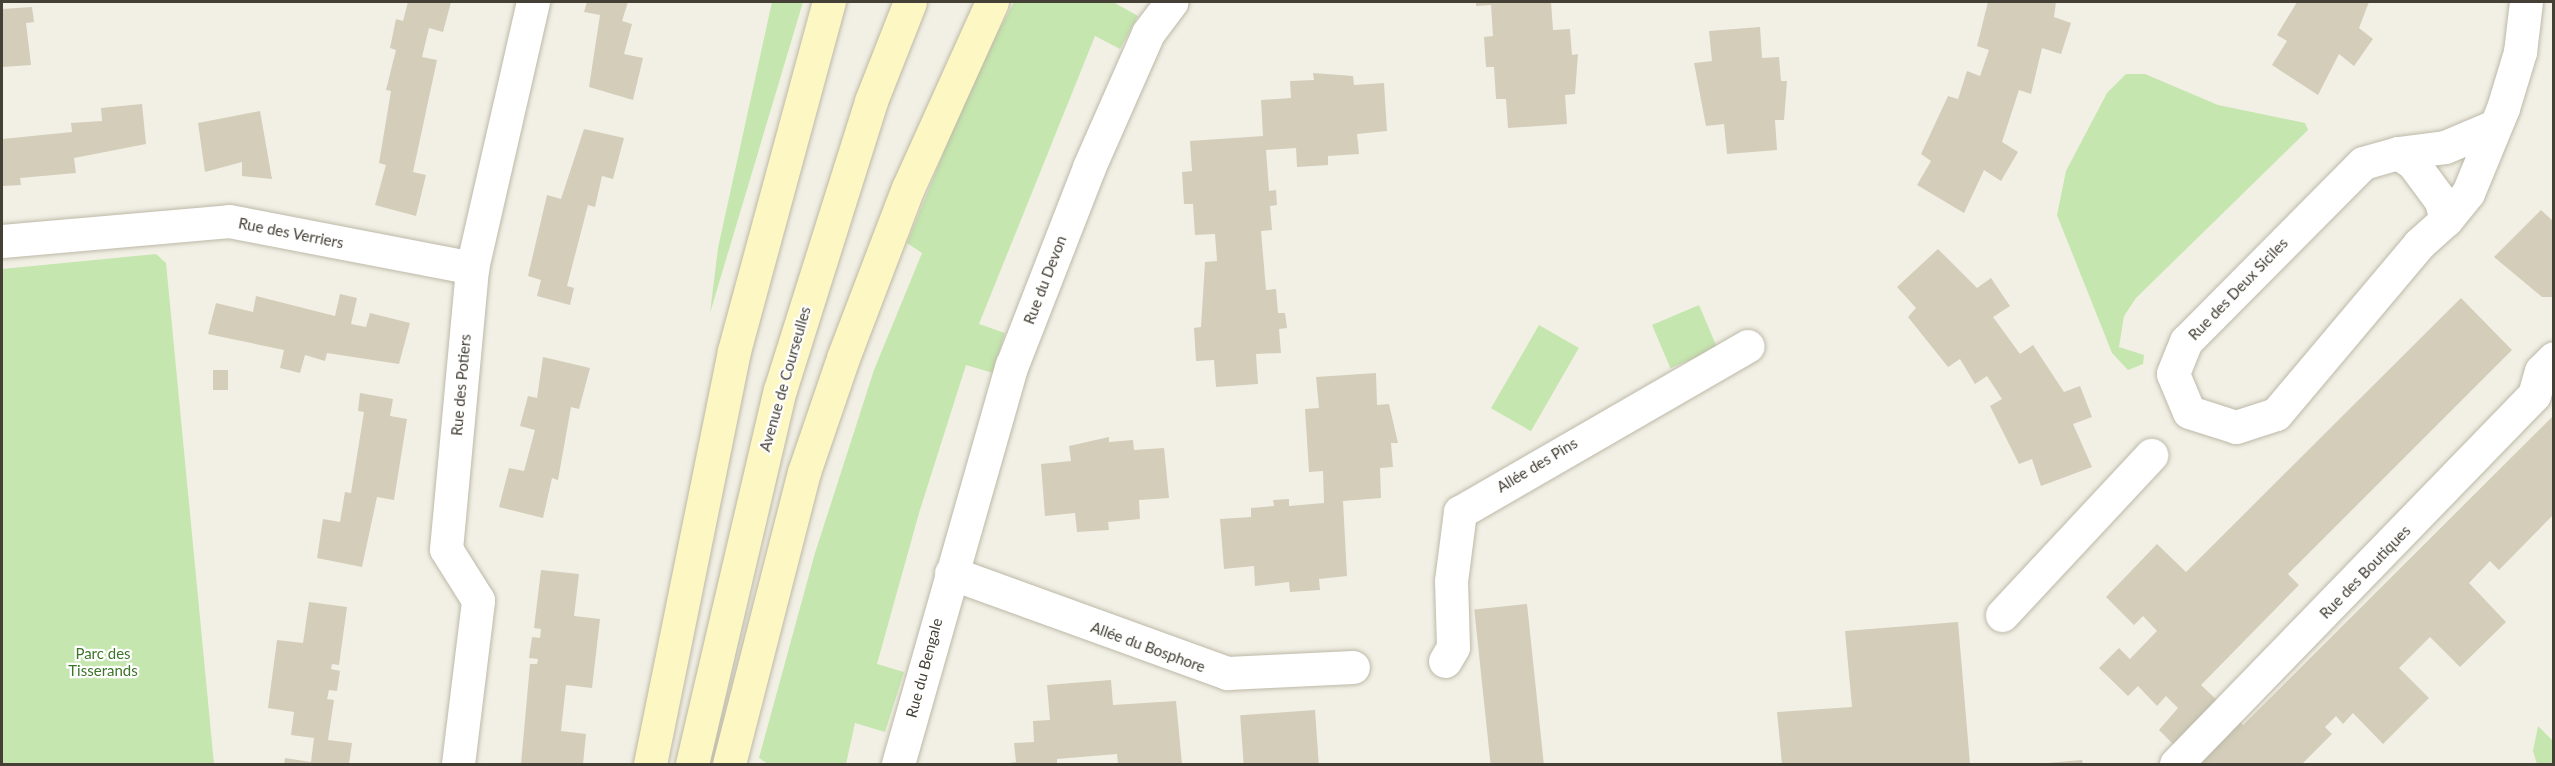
<!DOCTYPE html>
<meta charset="utf-8">
<style>
body{margin:0}
#map{position:relative;width:2555px;height:766px;overflow:hidden;background:#f2f0e5;font-family:Lato,sans-serif}
div>[style]{position:absolute}
[style*='--x']{left:calc(var(--x)*1px);top:calc(var(--y)*1px);width:calc(var(--w)*1px);rotate:calc(var(--a)*1deg)}
.green>*{inset:0;background:#c5e6ae;transform-origin:0 0}
.building>*{inset:0;background:#d3cdba;transform-origin:0 0}
.roads{filter:drop-shadow(0 0 2px #bdb9a8) drop-shadow(0 0 2px #bdb9a8)}
.street>*{height:33px;margin:-16.5px;padding:0 16.5px;transform-origin:16.5px;border-radius:16.5px;background:#fff}
.secondary>*{height:33px;margin:-16.5px;padding:0 16.5px;transform-origin:16.5px;border-radius:16.5px;background:#fdf7c3}
span{translate:-50% -50%;white-space:nowrap;text-align:center;line-height:1.15;-webkit-text-stroke:4.5px #fff;paint-order:stroke}
.street-label{font-size:15px;color:#444035}
.park-label{font-size:15px;color:#3c7529}
.frame{position:absolute;inset:0;border:3px solid #444035;pointer-events:none}
</style>
<div id="map">
<div class="green">
<i style="clip-path:polygon(772px 2px,803px 2px,710px 313px,718px 248px)"></i>
<i style="clip-path:polygon(1014px 2px,1113px 2px,1138px 16px,1120px 49px,1095px 36px,979px 324px,1005px 333px,993px 373px,966px 365px,919px 513px,877px 664px,904px 672px,885px 732px,855px 723px,846px 764px,768px 764px,759px 758px,815px 553px,874px 370px,922px 253px,907px 243px,976px 73px)"></i>
<i style="clip-path:polygon(2126px 74px,2145px 74px,2218px 105px,2305px 123px,2308px 130px,2136px 298px,2124px 316px,2119px 347px,2144px 355px,2143px 364px,2128px 370px,2112px 353px,2057px 215px,2066px 171px,2107px 93px)"></i>
<i style="clip-path:polygon(156px 254px,166px 263px,214px 764px,2px 764px,2px 269px)"></i>
<i style="left:1699px;top:305px;width:47px;height:51px;rotate:67deg"></i>
<i style="left:1539px;top:325px;width:46px;height:96px;rotate:30deg"></i>
<i style="clip-path:polygon(2538px 726px,2553px 741px,2553px 764px,2537px 764px,2533px 751px)"></i>
</div>
<div class="building">
<i style="clip-path:polygon(408px 2px,451px 2px,443px 32px,429px 28px,422px 57px,437px 60px,413px 172px,426px 175px,416px 216px,375px 205px,386px 165px,379px 163px,391px 91px,386px 90px,396px 50px,390px 48px,396px 19px,403px 21px)"></i>
<i style="clip-path:polygon(587px 2px,628px 2px,622px 21px,632px 24px,624px 54px,643px 58px,633px 100px,589px 87px,600px 15px,584px 12px)"></i>
<i style="clip-path:polygon(1476px 2px,1551px 2px,1553px 30px,1570px 29px,1572px 55px,1578px 54px,1575px 94px,1565px 95px,1567px 124px,1508px 128px,1506px 99px,1496px 99px,1494px 67px,1486px 67px,1484px 37px,1493px 36px,1491px 5px,1476px 6px)"></i>
<i style="clip-path:polygon(1988px 2px,2056px 2px,2054px 17px,2071px 23px,2061px 54px,2042px 48px,2031px 94px,2019px 90px,2002px 142px,2018px 152px,2001px 181px,1984px 170px,1964px 213px,1917px 185px,1931px 161px,1921px 154px,1948px 96px,1958px 99px,1967px 71px,1980px 76px,1989px 50px,1977px 46px)"></i>
<i style="clip-path:polygon(2297px 2px,2369px 2px,2359px 28px,2373px 39px,2354px 66px,2339px 54px,2318px 95px,2272px 65px,2287px 41px,2277px 35px)"></i>
<i style="clip-path:polygon(32px 7px,34px 22px,26px 23px,31px 65px,2px 67px,2px 9px)"></i>
<i style="clip-path:polygon(1760px 27px,1762px 58px,1779px 57px,1781px 81px,1787px 81px,1784px 120px,1775px 120px,1777px 150px,1727px 154px,1724px 124px,1706px 126px,1694px 63px,1712px 61px,1709px 31px)"></i>
<i style="clip-path:polygon(1313px 73px,1353px 76px,1354px 85px,1384px 83px,1387px 131px,1357px 134px,1359px 154px,1328px 156px,1328px 165px,1297px 167px,1296px 148px,1266px 150px,1269px 191px,1276px 190px,1277px 205px,1270px 206px,1272px 230px,1261px 231px,1266px 290px,1276px 289px,1278px 313px,1285px 313px,1287px 328px,1279px 329px,1281px 353px,1256px 354px,1258px 384px,1216px 387px,1214px 360px,1196px 361px,1194px 328px,1201px 327px,1205px 262px,1217px 261px,1215px 234px,1195px 235px,1193px 204px,1184px 204px,1182px 172px,1192px 171px,1190px 141px,1263px 136px,1261px 100px,1291px 98px,1290px 81px,1314px 80px)"></i>
<i style="clip-path:polygon(142px 104px,146px 144px,74px 158px,76px 173px,20px 178px,21px 185px,2px 186px,2px 139px,72px 132px,71px 123px,102px 121px,101px 108px)"></i>
<i style="clip-path:polygon(260px 111px,272px 179px,242px 176px,242px 162px,205px 172px,198px 123px)"></i>
<i style="clip-path:polygon(584px 129px,624px 138px,613px 179px,602px 176px,595px 207px,588px 205px,567px 286px,574px 288px,570px 305px,537px 296px,541px 280px,528px 276px,547px 195px,561px 199px)"></i>
<i style="clip-path:polygon(2541px 210px,2554px 222px,2554px 297px,2542px 297px,2494px 257px)"></i>
<i style="clip-path:polygon(1938px 249px,1977px 288px,1991px 278px,2010px 306px,1993px 317px,2020px 354px,2033px 345px,2064px 392px,2080px 386px,2092px 417px,2073px 424px,2092px 467px,2041px 486px,2032px 459px,2019px 464px,1990px 406px,2002px 399px,1987px 376px,1975px 384px,1960px 359px,1948px 367px,1908px 317px,1916px 308px,1897px 287px)"></i>
<i style="clip-path:polygon(340px 294px,357px 298px,351px 324px,366px 327px,370px 313px,410px 323px,399px 364px,327px 353px,325px 361px,305px 355px,300px 373px,280px 368px,284px 350px,208px 334px,216px 303px,253px 312px,256px 296px,335px 316px)"></i>
<i style="clip-path:polygon(2461px 298px,2512px 350px,2288px 574px,2299px 585px,2201px 685px,2243px 725px,2554px 415px,2554px 514px,2499px 570px,2490px 561px,2469px 583px,2506px 622px,2460px 667px,2430px 637px,2399px 668px,2429px 698px,2383px 744px,2353px 713px,2343px 724px,2336px 716px,2325px 727px,2332px 734px,2302px 764px,2193px 764px,2159px 730px,2178px 708px,2166px 696px,2157px 706px,2138px 686px,2128px 696px,2099px 668px,2119px 648px,2130px 659px,2157px 631px,2143px 616px,2134px 625px,2106px 597px,2157px 544px,2186px 572px)"></i>
<i style="clip-path:polygon(543px 357px,590px 368px,579px 409px,571px 407px,558px 480px,552px 478px,543px 518px,499px 507px,509px 468px,524px 471px,535px 430px,520px 426px,528px 396px,537px 398px)"></i>
<i style="left:213px;top:370px;width:15px;height:20px"></i>
<i style="clip-path:polygon(1376px 373px,1377px 405px,1389px 404px,1398px 443px,1391px 443px,1393px 467px,1380px 468px,1381px 498px,1343px 501px,1347px 576px,1319px 579px,1320px 590px,1290px 592px,1289px 582px,1255px 586px,1254px 566px,1224px 569px,1220px 519px,1251px 517px,1251px 508px,1274px 506px,1273px 500px,1289px 499px,1289px 506px,1324px 503px,1323px 471px,1309px 472px,1305px 409px,1319px 408px,1316px 377px)"></i>
<i style="clip-path:polygon(360px 393px,393px 399px,390px 416px,407px 419px,394px 500px,377px 497px,362px 567px,317px 558px,323px 519px,340px 522px,345px 492px,351px 493px,364px 412px,358px 411px)"></i>
<i style="clip-path:polygon(1109px 437px,1109px 442px,1133px 440px,1134px 450px,1164px 448px,1169px 498px,1139px 500px,1140px 519px,1108px 522px,1109px 530px,1077px 532px,1075px 513px,1045px 516px,1041px 464px,1071px 461px,1069px 446px)"></i>
<i style="clip-path:polygon(541px 570px,579px 574px,574px 616px,600px 619px,592px 688px,566px 685px,561px 731px,586px 734px,583px 764px,521px 764px,530px 664px,537px 664px,538px 659px,529px 658px,532px 637px,540px 638px,541px 629px,534px 628px)"></i>
<i style="clip-path:polygon(309px 602px,347px 607px,339px 665px,332px 664px,331px 669px,340px 671px,337px 691px,329px 690px,327px 699px,334px 700px,328px 740px,352px 743px,349px 764px,284px 764px,285px 758px,311px 762px,314px 738px,291px 735px,294px 712px,268px 708px,277px 640px,303px 643px)"></i>
<i style="left:1527px;top:604px;width:161px;height:53px;rotate:84deg"></i>
<i style="clip-path:polygon(1958px 622px,1970px 764px,1782px 764px,1777px 712px,1852px 707px,1845px 631px)"></i>
<i style="clip-path:polygon(1111px 680px,1113px 705px,1176px 701px,1182px 764px,1118px 764px,1117px 754px,1057px 759px,1057px 764px,1001px 764px,1016px 762px,1014px 743px,1034px 742px,1033px 721px,1050px 720px,1047px 685px)"></i>
<i style="left:1315px;top:710px;width:54px;height:75px;rotate:86deg"></i>
<i style="clip-path:polygon(2082px 760px,2083px 764px,2048px 764px,2047px 763px)"></i>
</div>
<div class="roads">
<div class="street">
<i style="--x:2398;--y:153;--w:47;--a:-7.3"></i>
<i style="--x:2445;--y:147;--w:54;--a:-22.8"></i>
<i style="--x:2446;--y:220;--w:20;--a:-105"></i>
<i style="--x:2441;--y:201;--w:47;--a:-126.4"></i>
<i style="--x:2413;--y:163;--w:18;--a:-146"></i>
<i style="--x:2398;--y:153;--w:36;--a:164"></i>
<i style="--x:2363;--y:163;--w:251;--a:134.8"></i>
<i style="--x:2186;--y:341;--w:35;--a:112"></i>
<i style="--x:2173;--y:374;--w:41;--a:67.2"></i>
<i style="--x:2189;--y:412;--w:49;--a:17.7"></i>
<i style="--x:2236;--y:427;--w:42;--a:-18"></i>
<i style="--x:2276;--y:414;--w:222;--a:-49.9"></i>
<i style="--x:2419;--y:244;--w:36;--a:-42"></i>
<i style="--x:2446;--y:220;--w:35;--a:-51"></i>
<i style="--x:2468;--y:193;--w:92;--a:-67.6"></i>
<i style="--x:2503;--y:108;--w:59;--a:-73.1"></i>
<i style="--x:2520;--y:52;--w:50;--a:-83.2"></i>
<i style="--x:2;--y:241;--w:228;--a:-5"></i>
<i style="--x:229;--y:221;--w:248;--a:10.9"></i>
<i style="--x:951;--y:573;--w:294;--a:19.9"></i>
<i style="--x:1227;--y:673;--w:126;--a:-2.7"></i>
<i style="--x:2002;--y:615;--w:219;--a:-47"></i>
<i style="--x:1445;--y:661;--w:16;--a:-60"></i>
<i style="--x:1453;--y:647;--w:66;--a:-91.7"></i>
<i style="--x:1451;--y:581;--w:70;--a:-82.6"></i>
<i style="--x:1460;--y:512;--w:332;--a:-30"></i>
<i style="--x:458;--y:764;--w:165;--a:-83"></i>
<i style="--x:478;--y:600;--w:60;--a:-122.1"></i>
<i style="--x:446;--y:549;--w:282;--a:-84.7"></i>
<i style="--x:472;--y:268;--w:273;--a:-77.1"></i>
<i style="--x:898;--y:764;--w:415;--a:-74.1"></i>
<i style="--x:1012;--y:365;--w:212;--a:-68.7"></i>
<i style="--x:1089;--y:167;--w:146;--a:-66.2"></i>
<i style="--x:1148;--y:33;--w:39;--a:-53"></i>
<i style="--x:2176;--y:764;--w:514;--a:-45.87"></i>
<i style="--x:2534;--y:395;--w:25;--a:-74"></i>
<i style="--x:2541;--y:371;--w:18;--a:-45"></i>
</div>
<div class="secondary">
<i style="--x:650;--y:764;--w:421;--a:-78.5"></i>
<i style="--x:734;--y:351;--w:362;--a:-74.8"></i>
<i style="--x:692;--y:764;--w:384;--a:-76.8"></i>
<i style="--x:780;--y:390;--w:303;--a:-72.5"></i>
<i style="--x:871;--y:101;--w:106;--a:-68.5"></i>
<i style="--x:729;--y:764;--w:301;--a:-75.6"></i>
<i style="--x:804;--y:472;--w:120;--a:-71.1"></i>
<i style="--x:843;--y:358;--w:182;--a:-69.1"></i>
<i style="--x:908;--y:188;--w:204;--a:-65.7"></i>
</div>
</div>
<div class="street-label">
<span style="left:291px;top:233px;rotate:11deg">Rue des Verriers</span>
<span style="left:1045px;top:280px;rotate:-69deg">Rue du Devon</span>
<span style="left:2238px;top:289px;rotate:-46deg">Rue des Deux Siciles</span>
<span style="left:785px;top:379px;rotate:-74deg">Avenue de Courseulles</span>
<span style="left:461px;top:385px;rotate:-85deg">Rue des Potiers</span>
<span style="left:1537px;top:465px;rotate:-31deg">Allée des Pins</span>
<span style="left:2365px;top:572px;rotate:-46deg">Rue des Boutiques</span>
<span style="left:1148px;top:647px;rotate:20deg">Allée du Bosphore</span>
<span style="left:924px;top:668px;rotate:-75deg">Rue du Bengale</span>
</div>
<div class="park-label">
<span style="left:103px;top:662px">Parc des<br>Tisserands</span>
</div>
<div class="frame"></div>
</div>
